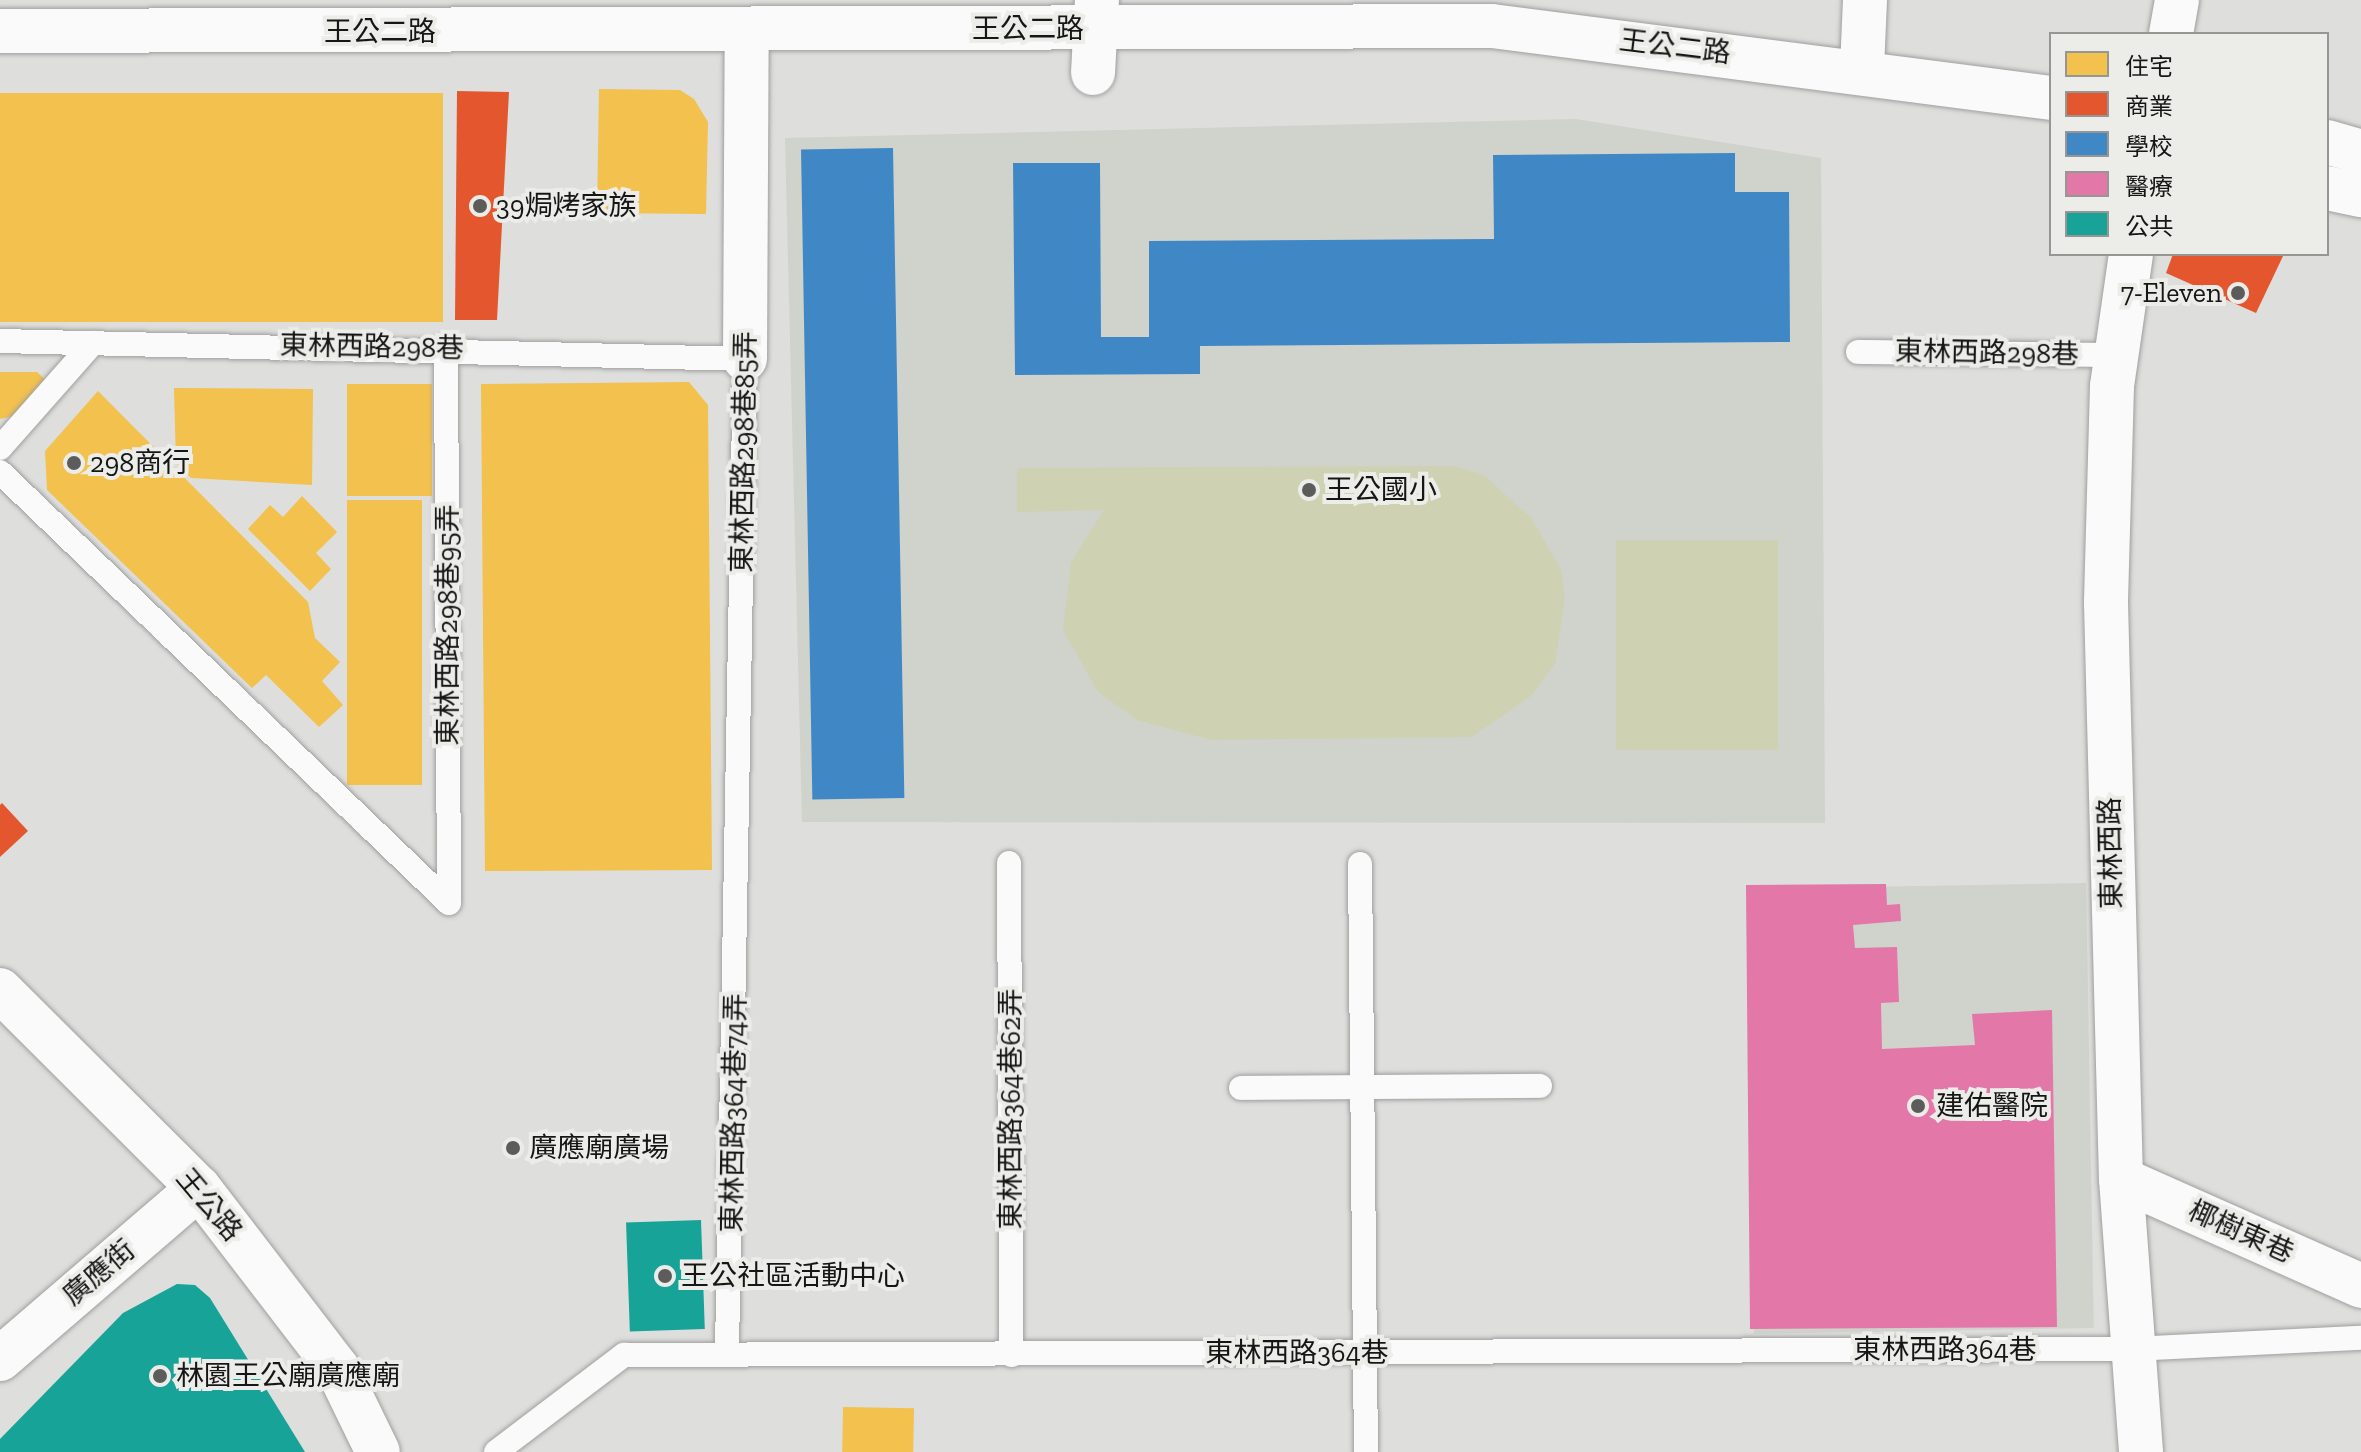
<!DOCTYPE html>
<meta charset="utf-8">
<style>
body{margin:0}
#map{position:relative;width:2361px;height:1452px;overflow:hidden;background:#dededd;font-family:"Zilla Slab","Noto Sans TC",serif}
div>[style]{position:absolute}
[style*='--x']{left:calc(var(--x)*1px);top:calc(var(--y)*1px);width:calc(var(--w)*1px);rotate:calc(var(--a)*1deg)}
.built>*{inset:0;background:#d0d2cc;transform-origin:0 0}
.green>*{inset:0;background:#ced2b2;transform-origin:0 0}
.homes>*{inset:0;background:#f2c14e;transform-origin:0 0}
.shops>*{inset:0;background:#e4572e}
.schools>*{inset:0;background:#3f88c5;transform-origin:0 0}
.health>*{inset:0;background:#e377a8}
.public>*{inset:0;background:#17a398;transform-origin:0 0}
.roads{filter:drop-shadow(0 0 2px #9f9f9e) drop-shadow(0 0 2px #9f9f9e)}
.lane>*{height:24px;margin:-12px;padding:0 12px;transform-origin:12px;border-radius:12px;background:#fafafa}
.street>*{height:44px;margin:-22px;padding:0 22px;transform-origin:22px;border-radius:22px;background:#fafafa}
.secondary>*{height:44px;margin:-22px;padding:0 22px;transform-origin:22px;border-radius:22px;background:#fafafa}
.dots>*{width:22px;height:22px;translate:-50% -50%;box-sizing:border-box;border:4px solid #ecece9;border-radius:50%}
span{translate:-50% -50%;white-space:nowrap;text-align:center;line-height:1.15;-webkit-text-stroke:8px #ecece9;paint-order:stroke}
.street-label{font-size:28px;color:#161615}
.poi-label{font-size:28px;color:#161615}
.left{translate:0 -50%;text-align:left}
.right{translate:-100% -50%;text-align:right}
.legend{position:absolute;left:2049px;top:32px;width:280px;height:224px;box-sizing:border-box;background:#ecece9;border:2px solid #969694;margin:0;padding:10px 14px;list-style:none;font-size:24px;color:#161615}
.legend li{display:flex;align-items:center;gap:16px;height:40px}
.legend b{width:40px;border:2px solid #969694}
</style>
<div id="map">
<div class="built">
<i style="clip-path:polygon(1576px 119px,1821px 158px,1825px 823px,802px 822px,785px 138px)"></i>
<i style="left:2086px;top:883px;width:445px;height:340px;rotate:89deg"></i>
</div>
<div class="green">
<i style="clip-path:polygon(1455px 466px,1484px 475px,1532px 519px,1561px 570px,1565px 599px,1555px 664px,1530px 697px,1471px 737px,1212px 740px,1137px 720px,1098px 692px,1063px 630px,1071px 562px,1104px 510px,1017px 512px,1017px 468px)"></i>
<i style="left:1616px;top:540px;width:162px;height:210px"></i>
</div>
<div class="homes">
<i style="clip-path:polygon(599px 89px,680px 90px,694px 99px,708px 122px,706px 214px,597px 213px)"></i>
<i style="left:443px;top:93px;width:229px;height:443px;rotate:90deg"></i>
<i style="clip-path:polygon(0 372px,37px 372px,51px 385px,24px 414px,0 419px)"></i>
<i style="clip-path:polygon(689px 382px,708px 405px,712px 870px,485px 871px,481px 384px)"></i>
<i style="left:347px;top:384px;width:85px;height:112px"></i>
<i style="clip-path:polygon(174px 388px,313px 389px,312px 485px,191px 478px,176px 463px)"></i>
<i style="clip-path:polygon(98px 391px,308px 602px,315px 638px,340px 662px,322px 681px,343px 705px,319px 727px,266px 675px,252px 688px,47px 490px,45px 451px)"></i>
<i style="clip-path:polygon(302px 496px,337px 532px,316px 553px,331px 569px,310px 591px,248px 529px,270px 505px,283px 517px)"></i>
<i style="left:422px;top:500px;width:285px;height:75px;rotate:90deg"></i>
<i style="left:843px;top:1407px;width:71px;height:45px;rotate:1deg"></i>
</div>
<div class="shops">
<i style="clip-path:polygon(457px 91px,509px 92px,497px 320px,455px 320px)"></i>
<i style="clip-path:polygon(2173px 254px,2284px 254px,2256px 313px,2166px 273px)"></i>
<i style="clip-path:polygon(2px 803px,28px 831px,0 857px,0 805px)"></i>
</div>
<div class="schools">
<i style="left:893px;top:148px;width:650px;height:92px;rotate:89deg"></i>
<i style="clip-path:polygon(1735px 153px,1735px 192px,1789px 192px,1790px 342px,1200px 346px,1200px 374px,1015px 375px,1013px 163px,1100px 163px,1101px 337px,1149px 337px,1149px 241px,1494px 239px,1493px 155px)"></i>
</div>
<div class="health">
<i style="clip-path:polygon(1886px 884px,1887px 905px,1900px 904px,1901px 921px,1853px 925px,1855px 948px,1897px 947px,1899px 1002px,1881px 1003px,1882px 1049px,1975px 1045px,1972px 1014px,2052px 1010px,2057px 1327px,1750px 1329px,1746px 885px)"></i>
</div>
<div class="public">
<i style="left:701px;top:1220px;width:109px;height:75px;rotate:88deg"></i>
<i style="clip-path:polygon(177px 1284px,195px 1285px,210px 1298px,305px 1452px,0 1452px,0 1439px,123px 1313px)"></i>
</div>
<div class="roads">
<div class="lane">
<i style="--x:0;--y:341;--w:745;--a:1.38"></i>
<i style="--x:745;--y:359;--w:993;--a:91.04"></i>
<i style="--x:446;--y:347;--w:556;--a:89.69"></i>
<i style="--x:1858;--y:352;--w:258;--a:0.7"></i>
<i style="--x:0;--y:448;--w:140;--a:-48.5"></i>
<i style="--x:0;--y:472;--w:622;--a:43.83"></i>
<i style="--x:1009;--y:863;--w:492;--a:89.7"></i>
<i style="--x:1360;--y:864;--w:588;--a:89.42"></i>
<i style="--x:1241;--y:1088;--w:299;--a:-0.4"></i>
<i style="--x:496;--y:1452;--w:161;--a:-37.2"></i>
<i style="--x:624;--y:1355;--w:1508;--a:-0.23"></i>
<i style="--x:2132;--y:1349;--w:229;--a:-2.8"></i>
</div>
<div class="street">
<i style="--x:0;--y:31;--w:1492;--a:-0.19"></i>
<i style="--x:1492;--y:26;--w:564;--a:7.34"></i>
<i style="--x:1862;--y:69;--w:69;--a:-87.5"></i>
<i style="--x:1093;--y:73;--w:73;--a:-86.9"></i>
<i style="--x:2327;--y:142;--w:35;--a:16"></i>
<i style="--x:2327;--y:188;--w:35;--a:12"></i>
<i style="--x:745;--y:359;--w:328;--a:-89.7"></i>
<i style="--x:2121;--y:1179;--w:263;--a:24"></i>
<i style="--x:0;--y:1359;--w:262;--a:-40.7"></i>
</div>
<div class="secondary">
<i style="--x:2171;--y:34;--w:35;--a:-80"></i>
<i style="--x:2131;--y:254;--w:133;--a:98.2"></i>
<i style="--x:2112;--y:386;--w:217;--a:91.6"></i>
<i style="--x:2106;--y:603;--w:576;--a:88.51"></i>
<i style="--x:2121;--y:1179;--w:274;--a:85.8"></i>
<i style="--x:0;--y:990;--w:281;--a:44.9"></i>
<i style="--x:199;--y:1188;--w:227;--a:52.5"></i>
<i style="--x:337;--y:1368;--w:93;--a:64"></i>
</div>
</div>
<div class="dots">
<i style="left:480px;top:206px;background:#5c5c5b"></i>
<i style="left:2238px;top:293px;background:#5c5c5b"></i>
<i style="left:74px;top:463px;background:#5c5c5b"></i>
<i style="left:1309px;top:490px;background:#5c5c5b"></i>
<i style="left:1918px;top:1106px;background:#5c5c5b"></i>
<i style="left:513px;top:1148px;background:#5c5c5b"></i>
<i style="left:665px;top:1276px;background:#5c5c5b"></i>
<i style="left:160px;top:1376px;background:#5c5c5b"></i>
</div>
<div class="street-label">
<span style="left:1028px;top:29px">王公二路</span>
<span style="left:380px;top:32px">王公二路</span>
<span style="left:1675px;top:47px;rotate:7deg">王公二路</span>
<span style="left:372px;top:347px;rotate:1deg">東林西路298巷</span>
<span style="left:1987px;top:353px;rotate:1deg">東林西路298巷</span>
<span style="left:744px;top:452px;rotate:-89deg">東林西路298巷85弄</span>
<span style="left:448px;top:625px;rotate:-90deg">東林西路298巷95弄</span>
<span style="left:2111px;top:853px;rotate:-91deg">東林西路</span>
<span style="left:1011px;top:1109px;rotate:-90deg">東林西路364巷62弄</span>
<span style="left:734px;top:1113px;rotate:-89deg">東林西路364巷74弄</span>
<span style="left:209px;top:1205px;rotate:50deg">王公路</span>
<span style="left:2241px;top:1232px;rotate:24deg">椰樹東巷</span>
<span style="left:99px;top:1273px;rotate:-40deg">廣應街</span>
<span style="left:1945px;top:1350px">東林西路364巷</span>
<span style="left:1297px;top:1353px">東林西路364巷</span>
</div>
<div class="poi-label">
<span class="left" style="left:496px;top:206px">39焗烤家族</span>
<span class="right" style="left:2222px;top:293px">7-Eleven</span>
<span class="left" style="left:90px;top:463px">298商行</span>
<span class="left" style="left:1325px;top:490px">王公國小</span>
<span class="left" style="left:1936px;top:1106px">建佑醫院</span>
<span class="left" style="left:529px;top:1148px">廣應廟廣場</span>
<span class="left" style="left:681px;top:1276px">王公社區活動中心</span>
<span class="left" style="left:176px;top:1376px">林園王公廟廣應廟</span>
</div>
<ul class="legend">
<li><b style="height:22px;background:#f2c14e"></b>住宅</li>
<li><b style="height:22px;background:#e4572e"></b>商業</li>
<li><b style="height:22px;background:#3f88c5"></b>學校</li>
<li><b style="height:22px;background:#e377a8"></b>醫療</li>
<li><b style="height:22px;background:#17a398"></b>公共</li>
</ul>
</div>
